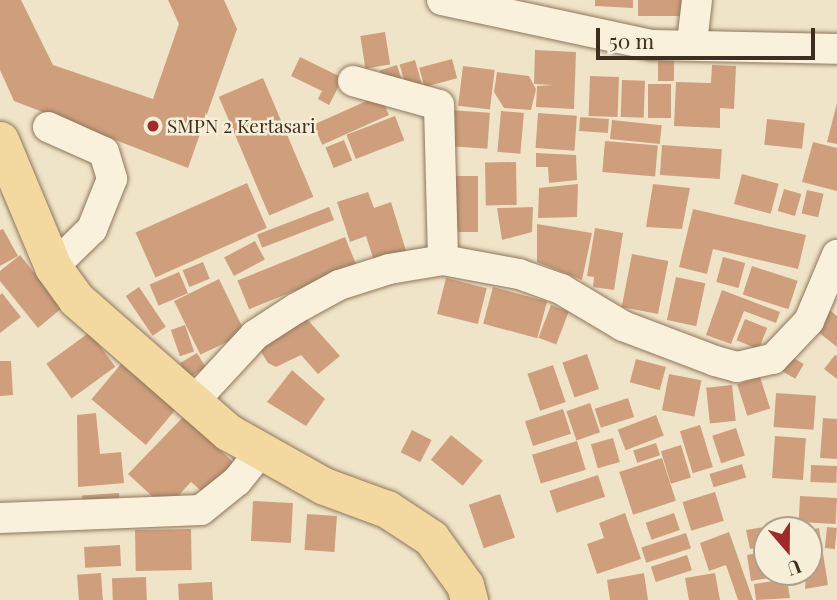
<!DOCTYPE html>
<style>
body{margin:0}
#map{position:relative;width:837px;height:600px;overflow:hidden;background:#f0e4c8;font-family:"Playfair Display",serif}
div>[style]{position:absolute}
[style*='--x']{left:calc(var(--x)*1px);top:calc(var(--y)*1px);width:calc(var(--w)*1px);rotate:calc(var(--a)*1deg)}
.building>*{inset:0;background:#cf9f7d;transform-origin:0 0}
.roads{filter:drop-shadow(0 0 2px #8d765c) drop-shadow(0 0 2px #8d765c)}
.minor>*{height:30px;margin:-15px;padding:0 15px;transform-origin:15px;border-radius:15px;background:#faf1dc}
.major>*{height:37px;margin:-18.5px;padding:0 18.5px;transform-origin:18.5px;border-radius:18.5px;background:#f3d9a0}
.dots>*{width:19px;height:19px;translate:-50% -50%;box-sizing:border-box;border:4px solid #f7eed8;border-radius:50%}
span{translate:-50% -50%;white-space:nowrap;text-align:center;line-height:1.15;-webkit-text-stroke:5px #f7eed8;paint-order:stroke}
.poi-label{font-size:19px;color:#3d2e20}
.left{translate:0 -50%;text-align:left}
.north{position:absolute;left:753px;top:516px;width:70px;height:70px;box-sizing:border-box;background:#f7eed8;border:2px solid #ada18e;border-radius:50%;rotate:160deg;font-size:19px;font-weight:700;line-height:28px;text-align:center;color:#3d2e20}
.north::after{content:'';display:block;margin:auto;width:24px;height:32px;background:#9e2a2b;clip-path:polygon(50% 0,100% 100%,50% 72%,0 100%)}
.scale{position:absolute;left:596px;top:28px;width:219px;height:32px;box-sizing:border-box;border:4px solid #3d2e20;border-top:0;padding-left:9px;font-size:21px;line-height:24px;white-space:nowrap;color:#3d2e20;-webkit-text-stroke:5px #f7eed8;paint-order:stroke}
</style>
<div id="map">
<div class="building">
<i style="clip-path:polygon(0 0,21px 0,53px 65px,153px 99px,179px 24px,168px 0,224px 0,237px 29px,188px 168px,14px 101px,0 70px)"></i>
<i style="clip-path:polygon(595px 0,633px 0,633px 8px,595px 6px)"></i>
<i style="left:638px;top:0;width:52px;height:16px"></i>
<i style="left:385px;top:32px;width:33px;height:25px;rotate:81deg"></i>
<i style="clip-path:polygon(535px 50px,576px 52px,574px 109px,536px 107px,537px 86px,553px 85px,534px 84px)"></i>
<i style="clip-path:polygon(300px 57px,343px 78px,329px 105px,318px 99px,322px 91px,291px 76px)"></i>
<i style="left:658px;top:57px;width:16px;height:24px"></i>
<i style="left:452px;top:59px;width:20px;height:34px;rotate:75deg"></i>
<i style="left:415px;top:60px;width:26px;height:16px;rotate:74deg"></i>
<i style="left:397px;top:65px;width:20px;height:18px;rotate:72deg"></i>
<i style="clip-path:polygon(712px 65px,736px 66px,734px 109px,720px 108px,720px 128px,674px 126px,676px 82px,711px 83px)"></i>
<i style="left:463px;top:66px;width:32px;height:40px;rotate:7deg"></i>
<i style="clip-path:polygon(497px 72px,529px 76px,536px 89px,531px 110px,504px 108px,494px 92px)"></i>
<i style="left:590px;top:76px;width:29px;height:40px;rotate:2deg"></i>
<i style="left:263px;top:78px;width:129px;height:48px;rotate:67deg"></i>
<i style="left:622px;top:80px;width:23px;height:37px;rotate:2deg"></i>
<i style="left:671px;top:84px;width:34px;height:23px;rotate:90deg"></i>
<i style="left:380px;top:95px;width:22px;height:73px;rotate:66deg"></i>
<i style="clip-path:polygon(837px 103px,837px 144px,827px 142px)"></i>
<i style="left:450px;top:110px;width:40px;height:36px;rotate:4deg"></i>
<i style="left:501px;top:111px;width:23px;height:41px;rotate:5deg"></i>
<i style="left:538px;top:113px;width:39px;height:35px;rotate:4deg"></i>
<i style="left:395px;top:116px;width:26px;height:52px;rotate:69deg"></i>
<i style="left:580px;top:117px;width:29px;height:14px;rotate:4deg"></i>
<i style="left:767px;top:119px;width:38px;height:26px;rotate:6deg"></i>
<i style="left:612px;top:120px;width:50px;height:19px;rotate:6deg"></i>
<i style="left:344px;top:140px;width:22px;height:20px;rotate:68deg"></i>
<i style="left:605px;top:141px;width:53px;height:31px;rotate:5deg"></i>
<i style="clip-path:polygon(813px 142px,837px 148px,837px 191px,802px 182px)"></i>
<i style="left:662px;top:145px;width:60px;height:30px;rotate:4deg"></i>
<i style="clip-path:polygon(536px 153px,576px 155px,577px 180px,549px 183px,548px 167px,536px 167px)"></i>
<i style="left:516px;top:162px;width:43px;height:31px;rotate:89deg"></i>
<i style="left:742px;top:174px;width:38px;height:31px;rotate:15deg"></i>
<i style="left:478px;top:176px;width:56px;height:28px;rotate:90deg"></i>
<i style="left:247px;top:183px;width:49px;height:122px;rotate:66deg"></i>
<i style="clip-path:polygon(578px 184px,577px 217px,538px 218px,539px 188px)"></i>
<i style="clip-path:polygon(653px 184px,690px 188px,682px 229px,646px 227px)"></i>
<i style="left:784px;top:189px;width:18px;height:23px;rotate:16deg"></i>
<i style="left:807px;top:190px;width:17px;height:24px;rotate:13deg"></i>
<i style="clip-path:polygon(368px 192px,374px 208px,391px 202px,407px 254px,375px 264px,366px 236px,350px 242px,337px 202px)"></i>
<i style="left:329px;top:207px;width:14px;height:77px;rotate:69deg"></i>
<i style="clip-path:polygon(533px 207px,532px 232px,502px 240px,497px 208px)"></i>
<i style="clip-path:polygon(693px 209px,806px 235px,798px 269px,713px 249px,707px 274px,679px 267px)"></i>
<i style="clip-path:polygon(537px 224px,592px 233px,582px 280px,537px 262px)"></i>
<i style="clip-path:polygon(595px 228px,623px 233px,614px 290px,593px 287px,594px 277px,587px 276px)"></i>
<i style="clip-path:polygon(3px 229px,18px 256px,0 266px,0 230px)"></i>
<i style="left:345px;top:237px;width:31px;height:116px;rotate:68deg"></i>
<i style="left:255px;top:241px;width:21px;height:35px;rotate:62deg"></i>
<i style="left:632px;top:254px;width:37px;height:54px;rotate:11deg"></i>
<i style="clip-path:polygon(20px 255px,62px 308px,38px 328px,0 281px,0 271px)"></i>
<i style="left:723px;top:257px;width:23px;height:26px;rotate:15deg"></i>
<i style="left:203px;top:262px;width:18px;height:22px;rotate:68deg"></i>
<i style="left:752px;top:266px;width:48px;height:30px;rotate:18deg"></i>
<i style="left:179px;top:272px;width:23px;height:32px;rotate:67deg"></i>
<i style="left:676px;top:277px;width:30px;height:44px;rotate:12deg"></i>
<i style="left:446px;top:278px;width:42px;height:37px;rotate:14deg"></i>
<i style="left:219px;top:279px;width:60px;height:50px;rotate:64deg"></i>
<i style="left:139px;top:287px;width:48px;height:16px;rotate:56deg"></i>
<i style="left:493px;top:287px;width:56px;height:38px;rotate:15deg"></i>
<i style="clip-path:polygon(722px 290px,780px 312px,776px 323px,744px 311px,731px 344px,706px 335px)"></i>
<i style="clip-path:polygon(2px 293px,21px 317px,0 333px,0 295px)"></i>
<i style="left:551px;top:305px;width:19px;height:35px;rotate:21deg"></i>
<i style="clip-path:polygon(827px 308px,837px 316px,837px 347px,812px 327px)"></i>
<i style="clip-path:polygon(307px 319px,340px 356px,318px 374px,301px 355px,276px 367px,268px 363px,258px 347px)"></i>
<i style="left:745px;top:319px;width:24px;height:23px;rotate:22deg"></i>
<i style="left:185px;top:325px;width:28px;height:15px;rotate:71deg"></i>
<i style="left:90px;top:332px;width:43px;height:54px;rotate:54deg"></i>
<i style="left:197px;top:353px;width:17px;height:20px;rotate:59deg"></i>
<i style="left:587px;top:354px;width:37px;height:26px;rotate:71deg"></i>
<i style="clip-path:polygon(835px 355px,837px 356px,837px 379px,824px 369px)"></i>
<i style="left:790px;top:356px;width:16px;height:17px;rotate:30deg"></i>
<i style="left:636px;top:359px;width:31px;height:24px;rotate:15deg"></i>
<i style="clip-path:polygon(0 361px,11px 361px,13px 395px,0 396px)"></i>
<i style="left:121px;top:364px;width:71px;height:46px;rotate:40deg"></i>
<i style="left:553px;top:365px;width:39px;height:27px;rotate:71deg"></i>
<i style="clip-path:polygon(292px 370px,325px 399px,306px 426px,267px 402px)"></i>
<i style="left:669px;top:374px;width:33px;height:37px;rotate:11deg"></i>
<i style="left:760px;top:377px;width:33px;height:24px;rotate:72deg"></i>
<i style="left:732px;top:385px;width:36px;height:26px;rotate:84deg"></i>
<i style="left:776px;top:393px;width:40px;height:34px;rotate:4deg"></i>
<i style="left:628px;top:398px;width:20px;height:35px;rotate:72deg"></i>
<i style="left:590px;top:403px;width:31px;height:25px;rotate:71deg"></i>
<i style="left:563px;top:409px;width:26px;height:40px;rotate:72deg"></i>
<i style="clip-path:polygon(96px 413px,100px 454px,121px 452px,124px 483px,78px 487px,77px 415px)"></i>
<i style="left:656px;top:415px;width:22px;height:41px;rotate:69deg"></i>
<i style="clip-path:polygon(184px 416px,235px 464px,205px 494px,191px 482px,166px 509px,128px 474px)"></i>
<i style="clip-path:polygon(823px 418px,837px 419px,837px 459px,820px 458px)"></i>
<i style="left:700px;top:425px;width:44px;height:21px;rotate:73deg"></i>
<i style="left:736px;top:428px;width:29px;height:25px;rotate:72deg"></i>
<i style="left:412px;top:430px;width:22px;height:25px;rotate:27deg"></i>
<i style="left:451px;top:435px;width:41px;height:32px;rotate:39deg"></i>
<i style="left:775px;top:436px;width:31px;height:42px;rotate:4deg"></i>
<i style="left:613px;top:438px;width:25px;height:23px;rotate:74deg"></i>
<i style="left:577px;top:441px;width:30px;height:47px;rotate:73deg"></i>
<i style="left:656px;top:443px;width:13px;height:24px;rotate:72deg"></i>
<i style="left:681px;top:445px;width:34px;height:21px;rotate:73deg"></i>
<i style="left:662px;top:458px;width:45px;height:45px;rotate:72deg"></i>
<i style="left:742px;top:464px;width:14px;height:34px;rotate:73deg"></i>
<i style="left:811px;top:465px;width:26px;height:17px;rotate:2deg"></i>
<i style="left:598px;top:475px;width:23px;height:51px;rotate:72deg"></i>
<i style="left:715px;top:492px;width:30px;height:34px;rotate:73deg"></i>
<i style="left:119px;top:493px;width:14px;height:37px;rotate:86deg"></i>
<i style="left:500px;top:494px;width:46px;height:33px;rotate:71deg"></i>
<i style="left:800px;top:496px;width:37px;height:26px;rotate:3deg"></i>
<i style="left:253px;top:501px;width:40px;height:40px;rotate:3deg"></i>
<i style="clip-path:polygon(625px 513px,641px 559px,597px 574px,587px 544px,604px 538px,599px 523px)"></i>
<i style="left:674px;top:513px;width:18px;height:30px;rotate:71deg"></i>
<i style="left:307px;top:514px;width:30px;height:36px;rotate:4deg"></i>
<i style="clip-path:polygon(781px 524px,782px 530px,767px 530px,767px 546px,750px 549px,746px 530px)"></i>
<i style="left:827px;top:527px;width:10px;height:21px;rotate:6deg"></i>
<i style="clip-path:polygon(819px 528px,828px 585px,805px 589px,809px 530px)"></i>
<i style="left:191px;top:529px;width:41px;height:56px;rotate:89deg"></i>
<i style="clip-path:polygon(729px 532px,753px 600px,738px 600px,726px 565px,709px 571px,700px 543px)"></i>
<i style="left:686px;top:533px;width:16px;height:47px;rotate:72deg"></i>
<i style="left:120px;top:545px;width:21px;height:36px;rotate:87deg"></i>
<i style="clip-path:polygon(767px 551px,767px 572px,787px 575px,751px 581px,747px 555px)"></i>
<i style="left:687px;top:555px;width:16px;height:38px;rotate:72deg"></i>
<i style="left:101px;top:573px;width:27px;height:24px;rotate:86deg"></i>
<i style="clip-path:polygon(644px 573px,648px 600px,610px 600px,607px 580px)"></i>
<i style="clip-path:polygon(715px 573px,720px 600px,689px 600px,685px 578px)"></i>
<i style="left:146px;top:577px;width:23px;height:34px;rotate:88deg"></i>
<i style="clip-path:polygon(787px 579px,790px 598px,756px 600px,754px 584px)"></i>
<i style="left:212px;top:582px;width:18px;height:34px;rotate:87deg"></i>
</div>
<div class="roads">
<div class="minor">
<i style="--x:442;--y:0;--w:215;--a:12.1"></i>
<i style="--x:652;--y:45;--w:185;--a:1.2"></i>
<i style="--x:692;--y:43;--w:43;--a:-83.4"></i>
<i style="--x:353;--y:81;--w:89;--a:15.6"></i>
<i style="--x:439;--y:105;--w:155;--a:88.5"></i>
<i style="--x:48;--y:127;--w:61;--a:24.1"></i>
<i style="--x:104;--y:152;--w:28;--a:73"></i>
<i style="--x:112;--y:179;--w:54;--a:111.8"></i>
<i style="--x:92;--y:229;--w:54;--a:135.7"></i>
<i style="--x:193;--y:402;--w:91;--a:-47.2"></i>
<i style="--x:255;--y:335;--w:48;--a:-33"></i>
<i style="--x:295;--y:309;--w:50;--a:-28.6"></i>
<i style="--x:339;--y:285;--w:52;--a:-17.7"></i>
<i style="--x:389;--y:269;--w:55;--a:-9.5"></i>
<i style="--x:443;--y:260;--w:77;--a:10.4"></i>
<i style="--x:519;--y:274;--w:45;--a:19.7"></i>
<i style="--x:561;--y:289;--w:72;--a:30.8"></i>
<i style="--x:623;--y:326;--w:98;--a:20.8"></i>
<i style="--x:715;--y:361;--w:23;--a:15"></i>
<i style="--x:737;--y:367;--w:37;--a:-13"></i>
<i style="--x:773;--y:359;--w:52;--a:-46.5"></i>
<i style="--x:809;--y:321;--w:72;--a:-67"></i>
<i style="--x:0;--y:518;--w:201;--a:-2.3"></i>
<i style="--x:201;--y:510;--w:46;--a:-38.9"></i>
<i style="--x:237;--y:481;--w:40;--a:-51"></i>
</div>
<div class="major">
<i style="--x:0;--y:140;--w:138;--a:67.3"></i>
<i style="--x:53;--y:267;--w:39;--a:54"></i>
<i style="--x:76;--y:299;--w:202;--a:41.2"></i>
<i style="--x:228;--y:432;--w:110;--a:29.4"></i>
<i style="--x:324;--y:486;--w:67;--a:20.1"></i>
<i style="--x:387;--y:509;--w:53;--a:33.4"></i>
<i style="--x:431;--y:538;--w:58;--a:54.1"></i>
<i style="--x:465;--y:585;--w:16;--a:75"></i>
</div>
</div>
<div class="dots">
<i style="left:153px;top:126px;background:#9e2a2b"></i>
</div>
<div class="poi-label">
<span class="left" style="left:167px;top:126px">SMPN 2 Kertasari</span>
</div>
<div class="north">U</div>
<div class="scale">50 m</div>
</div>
